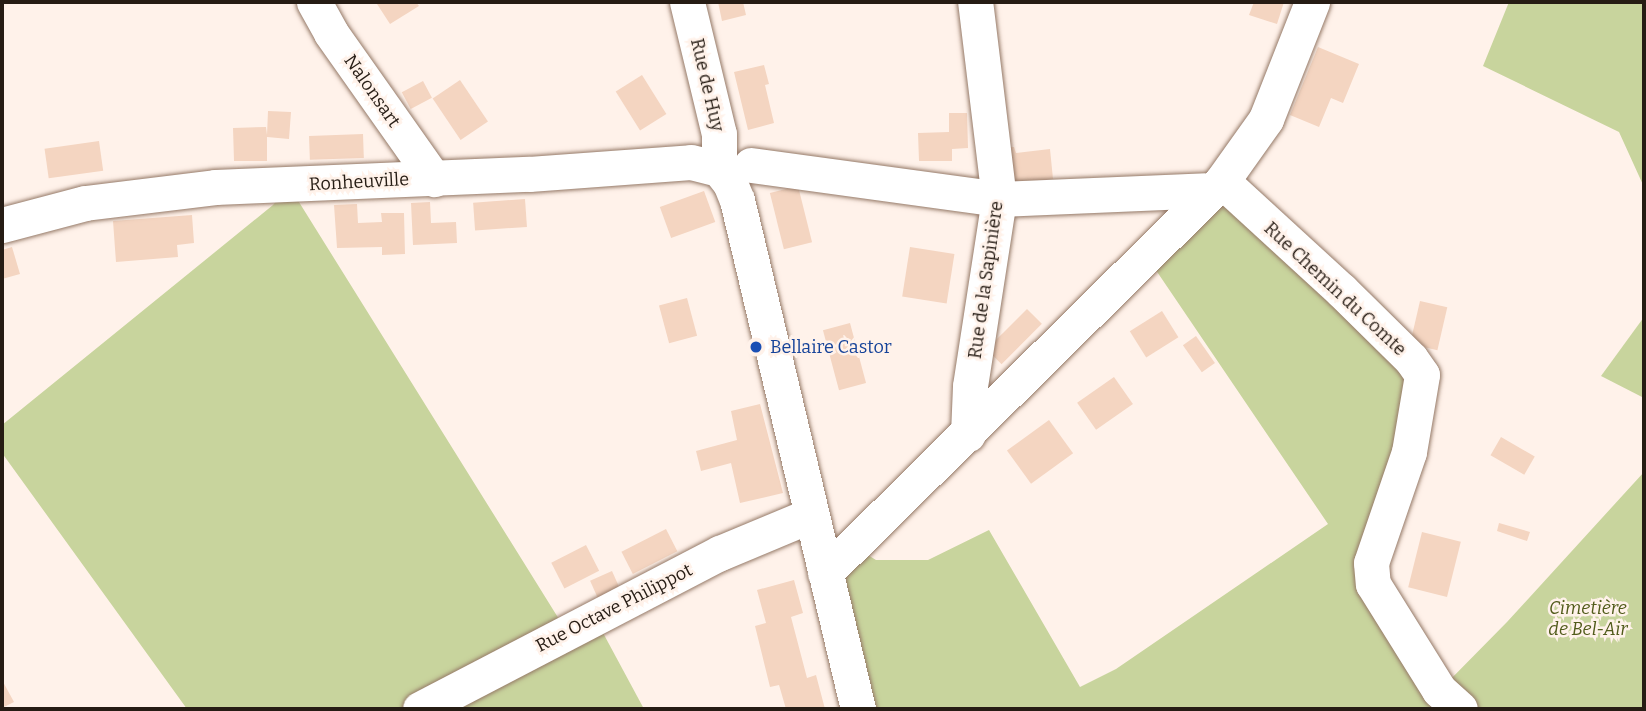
<!DOCTYPE html>
<meta charset="utf-8">
<style>
body{margin:0}
#map{position:relative;width:1646px;height:711px;overflow:hidden;background:#fff2ea;font-family:Bitter,serif}
div>[style]{position:absolute}
[style*='--x']{left:calc(var(--x)*1px);top:calc(var(--y)*1px);width:calc(var(--w)*1px);rotate:calc(var(--a)*1deg)}
.green>*{inset:0;background:#c8d49d}
.building>*{inset:0;background:#f4d5c1;transform-origin:0 0}
.roads{filter:drop-shadow(0 0 2px #957967) drop-shadow(0 0 2px #957967)}
.minor>*{height:35px;margin:-17.5px;padding:0 17.5px;transform-origin:17.5px;border-radius:17.5px;background:#fff}
.dots>*{width:19px;height:19px;translate:-50% -50%;box-sizing:border-box;border:4px solid #fff2ea;border-radius:50%}
span{translate:-50% -50%;white-space:nowrap;text-align:center;line-height:1.15;-webkit-text-stroke:5px #fff2ea;paint-order:stroke}
.street-label{font-size:18px;color:#261c14}
.transit-label{font-size:18px;color:#164399}
.left{translate:0 -50%;text-align:left}
.park-label{font-size:18px;color:#515b1a;font-style:italic}
.frame{position:absolute;inset:0;border:4px solid #261c14;pointer-events:none}
</style>
<div id="map">
<div class="green">
<i style="clip-path:polygon(1509px 2px,1644px 2px,1644px 187px,1619px 132px,1483px 66px)"></i>
<i style="clip-path:polygon(289px 186px,567px 632px,595px 618px,644px 709px,187px 709px,2px 453px,2px 425px,273px 205px)"></i>
<i style="clip-path:polygon(1211px 190px,1411px 359px,1371px 563px,1440px 690px,1507px 622px,1644px 472px,1644px 709px,858px 709px,825px 573px,853px 546px,876px 560px,928px 560px,989px 530px,1080px 687px,1116px 669px,1328px 524px,1145px 254px)"></i>
<i style="clip-path:polygon(1644px 317px,1644px 398px,1601px 376px)"></i>
</div>
<div class="building">
<i style="clip-path:polygon(381px 2px,416px 2px,419px 6px,390px 24px,377px 4px)"></i>
<i style="clip-path:polygon(718px 2px,743px 2px,746px 15px,722px 21px)"></i>
<i style="clip-path:polygon(1254px 2px,1284px 2px,1277px 24px,1249px 15px)"></i>
<i style="clip-path:polygon(1318px 47px,1359px 64px,1343px 103px,1331px 98px,1319px 127px,1290px 115px)"></i>
<i style="clip-path:polygon(764px 65px,769px 84px,765px 85px,774px 123px,748px 130px,734px 72px)"></i>
<i style="left:642px;top:75px;width:46px;height:31px;rotate:58deg"></i>
<i style="left:460px;top:80px;width:50px;height:33px;rotate:56deg"></i>
<i style="left:423px;top:81px;width:19px;height:24px;rotate:62deg"></i>
<i style="clip-path:polygon(268px 111px,291px 112px,289px 139px,267px 137px,267px 161px,234px 161px,233px 128px,266px 127px,267px 135px)"></i>
<i style="clip-path:polygon(949px 113px,967px 113px,968px 148px,952px 149px,952px 161px,919px 161px,918px 133px,949px 132px)"></i>
<i style="left:363px;top:134px;width:24px;height:54px;rotate:88deg"></i>
<i style="left:99px;top:141px;width:30px;height:55px;rotate:82deg"></i>
<i style="clip-path:polygon(1007px 147px,1014px 147px,1016px 153px,1050px 149px,1053px 179px,1012px 184px)"></i>
<i style="left:798px;top:186px;width:58px;height:29px;rotate:76deg"></i>
<i style="left:704px;top:191px;width:33px;height:47px;rotate:70deg"></i>
<i style="left:525px;top:199px;width:28px;height:52px;rotate:86deg"></i>
<i style="clip-path:polygon(430px 202px,431px 223px,456px 222px,457px 243px,413px 245px,411px 203px)"></i>
<i style="clip-path:polygon(357px 204px,358px 223px,382px 222px,381px 213px,404px 213px,405px 254px,382px 255px,382px 247px,337px 248px,334px 205px)"></i>
<i style="clip-path:polygon(192px 215px,194px 243px,177px 245px,178px 257px,116px 262px,113px 221px)"></i>
<i style="clip-path:polygon(12px 247px,20px 274px,2px 279px,2px 250px)"></i>
<i style="left:910px;top:247px;width:45px;height:50px;rotate:9deg"></i>
<i style="left:687px;top:298px;width:39px;height:29px;rotate:75deg"></i>
<i style="left:1420px;top:301px;width:28px;height:44px;rotate:13deg"></i>
<i style="left:1027px;top:309px;width:21px;height:57px;rotate:45deg"></i>
<i style="left:1162px;top:311px;width:31px;height:38px;rotate:58deg"></i>
<i style="left:850px;top:323px;width:62px;height:28px;rotate:75deg"></i>
<i style="left:1196px;top:336px;width:33px;height:16px;rotate:55deg"></i>
<i style="left:1114px;top:377px;width:33px;height:45px;rotate:55deg"></i>
<i style="clip-path:polygon(760px 404px,783px 493px,740px 503px,731px 463px,701px 471px,696px 451px,737px 440px,731px 411px)"></i>
<i style="left:1049px;top:420px;width:41px;height:52px;rotate:54deg"></i>
<i style="left:1501px;top:437px;width:39px;height:21px;rotate:30deg"></i>
<i style="clip-path:polygon(1499px 523px,1530px 532px,1527px 541px,1497px 531px)"></i>
<i style="left:666px;top:529px;width:25px;height:50px;rotate:63deg"></i>
<i style="left:1422px;top:532px;width:40px;height:57px;rotate:14deg"></i>
<i style="left:586px;top:545px;width:29px;height:39px;rotate:63deg"></i>
<i style="left:612px;top:571px;width:22px;height:24px;rotate:66deg"></i>
<i style="clip-path:polygon(794px 580px,803px 613px,791px 617px,807px 678px,816px 675px,825px 709px,786px 709px,779px 685px,770px 687px,755px 626px,766px 623px,757px 590px)"></i>
<i style="clip-path:polygon(2px 680px,14px 702px,2px 708px)"></i>
</div>
<div class="roads">
<div class="minor">
<i style="--x:314;--y:2;--w:35;--a:61"></i>
<i style="--x:331;--y:33;--w:179;--a:54.8"></i>
<i style="--x:687;--y:2;--w:136;--a:76.4"></i>
<i style="--x:719;--y:134;--w:35;--a:90"></i>
<i style="--x:751;--y:165;--w:250;--a:7.8"></i>
<i style="--x:999;--y:199;--w:212;--a:-2.4"></i>
<i style="--x:719;--y:169;--w:18;--a:52"></i>
<i style="--x:730;--y:183;--w:18;--a:68"></i>
<i style="--x:737;--y:200;--w:523;--a:76.63"></i>
<i style="--x:1222;--y:181;--w:161;--a:42.5"></i>
<i style="--x:1341;--y:290;--w:98;--a:44.6"></i>
<i style="--x:1411;--y:359;--w:19;--a:55"></i>
<i style="--x:1422;--y:375;--w:78;--a:99.6"></i>
<i style="--x:1409;--y:452;--w:117;--a:108.9"></i>
<i style="--x:1371;--y:563;--w:21;--a:85"></i>
<i style="--x:1373;--y:584;--w:125;--a:58.1"></i>
<i style="--x:1439;--y:690;--w:28;--a:42"></i>
<i style="--x:2;--y:225;--w:86;--a:-14.8"></i>
<i style="--x:85;--y:203;--w:131;--a:-7"></i>
<i style="--x:215;--y:187;--w:314;--a:-2.4"></i>
<i style="--x:529;--y:174;--w:162;--a:-4.2"></i>
<i style="--x:691;--y:162;--w:29;--a:14"></i>
<i style="--x:968;--y:434;--w:48;--a:-87.6"></i>
<i style="--x:970;--y:386;--w:189;--a:-81.2"></i>
<i style="--x:999;--y:199;--w:198;--a:-96.9"></i>
<i style="--x:825;--y:573;--w:558;--a:-44.64"></i>
<i style="--x:1222;--y:181;--w:76;--a:-54.6"></i>
<i style="--x:1266;--y:119;--w:126;--a:-68.5"></i>
<i style="--x:420;--y:709;--w:338;--a:-27.5"></i>
<i style="--x:720;--y:553;--w:99;--a:-22.7"></i>
</div>
</div>
<div class="dots">
<i style="left:756px;top:347px;background:#1a4fb4"></i>
</div>
<div class="street-label">
<span style="left:707px;top:85px;rotate:77deg">Rue de Huy</span>
<span style="left:372px;top:91px;rotate:55deg">Nalonsart</span>
<span style="left:359px;top:182px;rotate:-3deg">Ronheuville</span>
<span style="left:986px;top:280px;rotate:-82deg">Rue de la Sapinière</span>
<span style="left:1335px;top:289px;rotate:43deg">Rue Chemin du Comte</span>
<span style="left:614px;top:608px;rotate:-27deg">Rue Octave Philippot</span>
</div>
<div class="transit-label">
<span class="left" style="left:770px;top:347px">Bellaire Castor</span>
</div>
<div class="park-label">
<span style="left:1588px;top:619px">Cimetière<br>de Bel-Air</span>
</div>
<div class="frame"></div>
</div>
